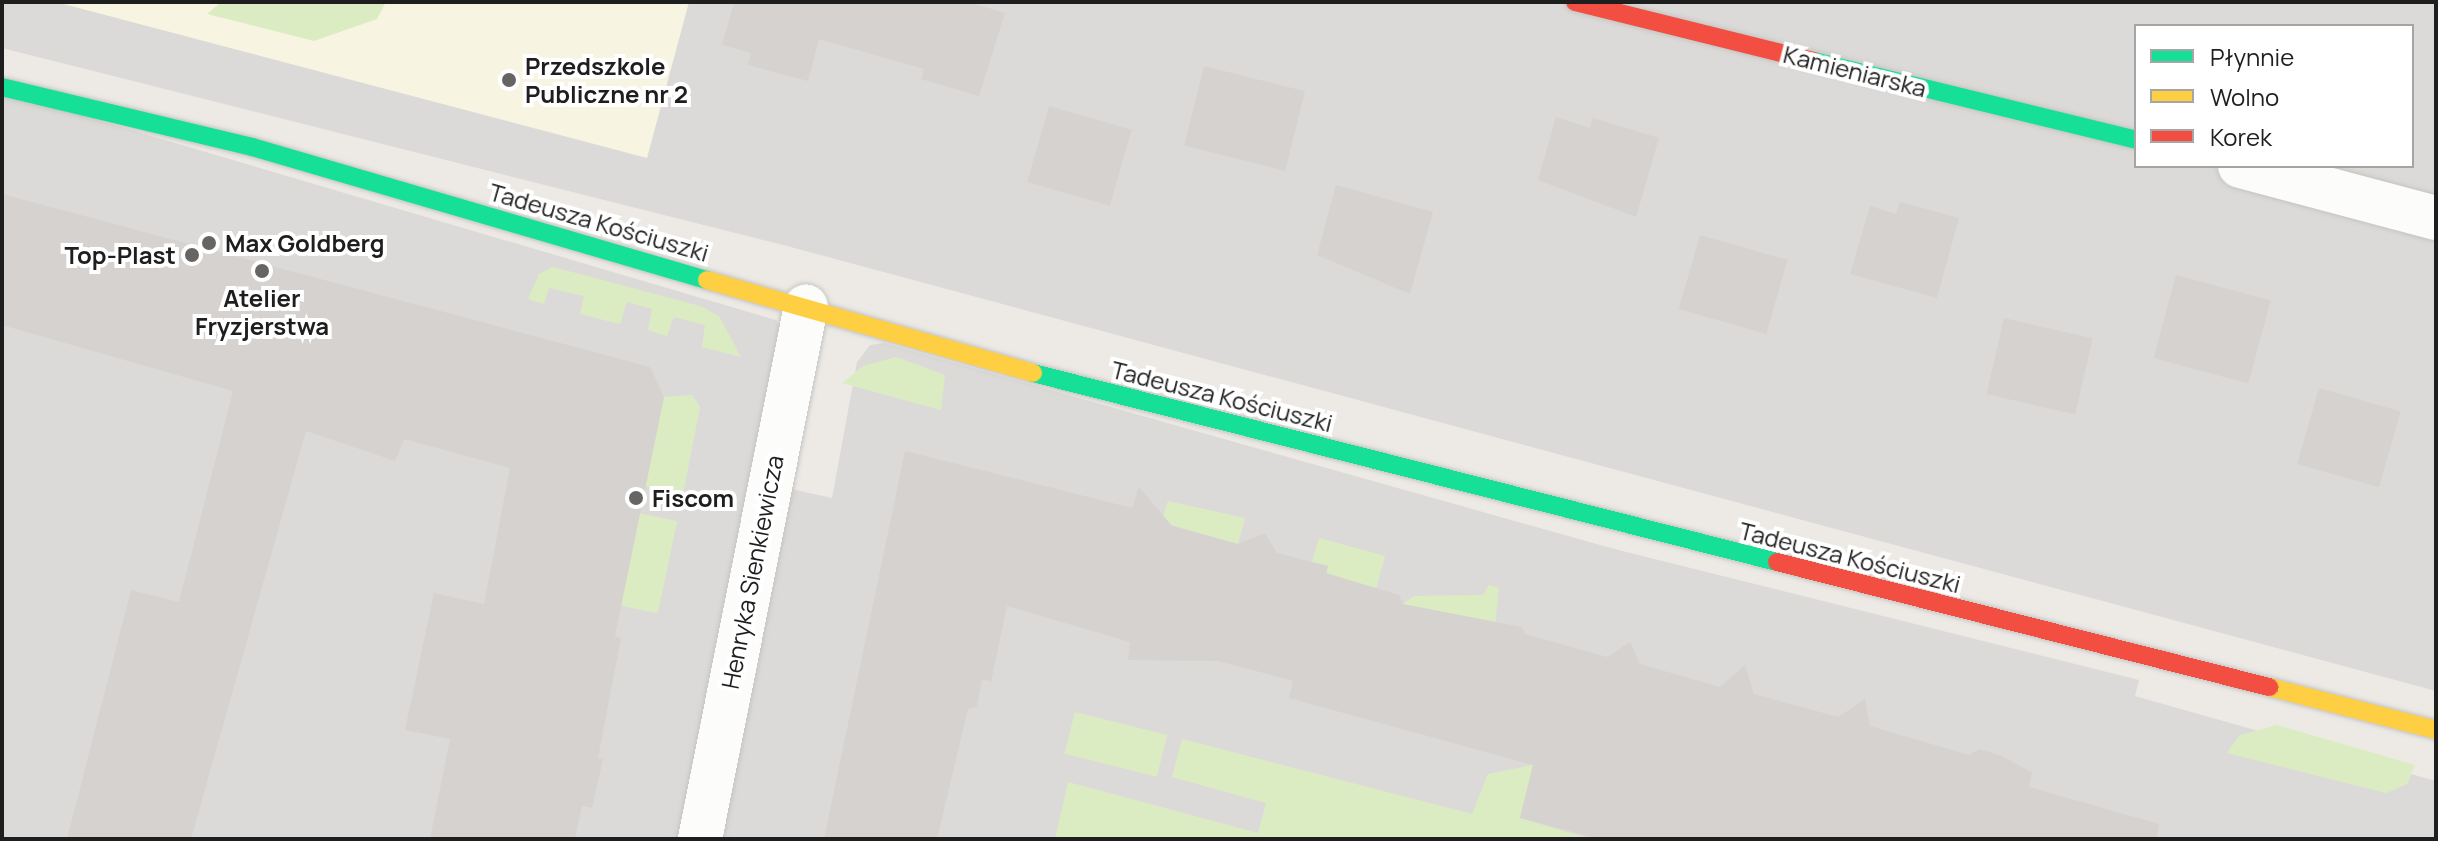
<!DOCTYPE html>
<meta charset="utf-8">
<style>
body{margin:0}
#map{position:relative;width:2438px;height:841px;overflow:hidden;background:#edeae6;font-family:Manrope,sans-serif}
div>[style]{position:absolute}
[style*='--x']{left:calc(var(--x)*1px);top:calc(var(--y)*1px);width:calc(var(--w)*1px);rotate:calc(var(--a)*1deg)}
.residential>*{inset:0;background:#dcdad8}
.education>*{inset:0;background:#f7f4e1}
.religious>*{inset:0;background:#dbdad8;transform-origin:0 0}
.grass>*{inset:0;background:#dcecc2;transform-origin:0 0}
.building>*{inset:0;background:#d5d2cf;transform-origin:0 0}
.roads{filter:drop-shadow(0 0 2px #c5c4c2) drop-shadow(0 0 2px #c5c4c2)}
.street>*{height:44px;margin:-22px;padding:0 22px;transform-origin:22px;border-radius:22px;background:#fcfcfb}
.fast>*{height:18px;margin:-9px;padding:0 9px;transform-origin:9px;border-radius:9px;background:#16e098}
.slow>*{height:18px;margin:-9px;padding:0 9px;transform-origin:9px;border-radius:9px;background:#ffcf43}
.jam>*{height:18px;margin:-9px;padding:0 9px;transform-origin:9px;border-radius:9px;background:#f24e42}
.dots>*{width:22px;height:22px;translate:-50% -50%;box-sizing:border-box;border:4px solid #fff;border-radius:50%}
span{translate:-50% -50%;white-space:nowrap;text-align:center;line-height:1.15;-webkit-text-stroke:8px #fff;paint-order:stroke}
.poi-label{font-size:24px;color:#1e1e1e;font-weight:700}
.left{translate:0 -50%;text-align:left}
.right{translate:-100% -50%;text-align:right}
.street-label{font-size:24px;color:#1e1e1e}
.frame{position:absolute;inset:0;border:4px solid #1e1e1e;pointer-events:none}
.legend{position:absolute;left:2134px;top:24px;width:280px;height:144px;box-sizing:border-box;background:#fff;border:2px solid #a5a5a5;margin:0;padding:10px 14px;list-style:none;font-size:24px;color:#1e1e1e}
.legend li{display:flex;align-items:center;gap:16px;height:40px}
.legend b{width:40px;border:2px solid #a5a5a5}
</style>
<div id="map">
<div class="residential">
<i style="clip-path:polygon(evenodd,2px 2px,2436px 2px,2436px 691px,787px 246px,2px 48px,2px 2px,2136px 26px,2412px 26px,2412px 166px,2136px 166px,2136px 26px)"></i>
<i style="clip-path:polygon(2px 92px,776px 320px,783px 332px,760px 482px,832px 498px,857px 362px,870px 345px,884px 343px,2436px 781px,2436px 839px,2px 839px)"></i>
</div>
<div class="education">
<i style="clip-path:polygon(56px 2px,689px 2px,647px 158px)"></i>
</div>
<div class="religious">
<i style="clip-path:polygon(4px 118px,541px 262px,529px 308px,2px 157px)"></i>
<i style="left:955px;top:371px;width:127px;height:49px;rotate:15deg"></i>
<i style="left:1192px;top:435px;width:280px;height:41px;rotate:15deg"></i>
<i style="left:1586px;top:542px;width:570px;height:44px;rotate:14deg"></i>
</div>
<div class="grass">
<i style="clip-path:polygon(221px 2px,386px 2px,377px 19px,314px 41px,207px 14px)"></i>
<i style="clip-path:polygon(553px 267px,700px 306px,719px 316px,741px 357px,702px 347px,705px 325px,674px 317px,667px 336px,648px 330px,652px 309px,627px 302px,620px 324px,580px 314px,584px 296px,549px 288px,544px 304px,528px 299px,539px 274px)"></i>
<i style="clip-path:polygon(896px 357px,945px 375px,941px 410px,842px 383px,863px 366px)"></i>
<i style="clip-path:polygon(692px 395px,700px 407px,683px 494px,645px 486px,664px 397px)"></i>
<i style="clip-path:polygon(1168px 501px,1245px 518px,1238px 544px,1161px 522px)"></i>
<i style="left:638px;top:513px;width:40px;height:94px;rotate:12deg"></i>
<i style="clip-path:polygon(1319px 538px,1385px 556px,1374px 596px,1324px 584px,1328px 566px,1312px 562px)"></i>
<i style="clip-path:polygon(1489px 585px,1499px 588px,1495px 626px,1403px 604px,1414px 596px,1483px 595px)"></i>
<i style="left:1075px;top:712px;width:95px;height:43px;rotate:14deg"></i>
<i style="clip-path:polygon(2277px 725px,2415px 765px,2407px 784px,2386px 793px,2227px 753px,2240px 735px)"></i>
<i style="clip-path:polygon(1182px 739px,1472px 814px,1488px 774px,1533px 765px,1520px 818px,1590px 839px,1055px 839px,1068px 782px,1258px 833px,1266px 803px,1172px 777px)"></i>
</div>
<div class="building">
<i style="clip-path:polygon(734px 2px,968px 2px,1005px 13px,979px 96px,921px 79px,924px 69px,819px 39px,808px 81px,748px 65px,751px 53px,722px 45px)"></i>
<i style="left:1204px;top:66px;width:104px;height:82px;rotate:14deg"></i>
<i style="left:1049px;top:106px;width:86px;height:79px;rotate:16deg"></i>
<i style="clip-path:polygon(1556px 117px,1590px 128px,1593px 118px,1659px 138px,1636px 217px,1538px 180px)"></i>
<i style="clip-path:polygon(1336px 185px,1433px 212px,1410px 294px,1317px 255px)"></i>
<i style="clip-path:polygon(2px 194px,650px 367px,664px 397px,615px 636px,621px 638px,598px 758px,603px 759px,592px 808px,582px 806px,575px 839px,430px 839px,450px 739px,405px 730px,434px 593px,484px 604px,510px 468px,404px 439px,395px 461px,306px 431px,191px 839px,67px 839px,131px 590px,179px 602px,233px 391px,2px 325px)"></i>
<i style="clip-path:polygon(1900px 202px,1959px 218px,1937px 298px,1850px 274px,1870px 206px,1896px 214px)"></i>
<i style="left:1700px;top:235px;width:91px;height:77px;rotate:16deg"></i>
<i style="left:2176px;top:275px;width:98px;height:86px;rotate:15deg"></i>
<i style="left:2004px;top:318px;width:91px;height:78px;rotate:13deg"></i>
<i style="left:2319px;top:388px;width:85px;height:79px;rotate:16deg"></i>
<i style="clip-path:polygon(905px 451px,1132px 508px,1139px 487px,1172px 526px,1238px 544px,1265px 533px,1277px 553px,1328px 566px,1326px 573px,1399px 595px,1403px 604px,1522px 627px,1525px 634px,1607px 657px,1630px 642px,1640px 664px,1720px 687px,1745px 665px,1754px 694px,1838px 717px,1865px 699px,1870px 726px,1969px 755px,1980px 749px,2001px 756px,2032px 772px,2029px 787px,2159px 824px,2157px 839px,1599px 839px,1520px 818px,1533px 765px,1289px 698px,1293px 681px,1219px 661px,1128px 660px,1130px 642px,1007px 606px,991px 682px,982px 679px,977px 707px,968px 709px,937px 839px,824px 839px)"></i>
</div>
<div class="roads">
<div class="street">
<i style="--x:2240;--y:166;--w:203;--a:14.9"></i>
<i style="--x:700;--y:839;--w:543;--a:-78.75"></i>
</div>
<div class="fast">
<i style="--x:1813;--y:61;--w:333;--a:13.7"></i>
<i style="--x:2;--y:87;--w:257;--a:13.5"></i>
<i style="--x:252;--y:147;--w:474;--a:16.3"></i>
<i style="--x:1033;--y:373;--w:768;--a:14.25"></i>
</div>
<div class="slow">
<i style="--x:707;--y:280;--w:339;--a:15.9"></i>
<i style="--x:2269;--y:687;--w:172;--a:14.4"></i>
</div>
<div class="jam">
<i style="--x:1575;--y:2;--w:245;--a:13.9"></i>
<i style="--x:1777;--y:562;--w:508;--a:14.26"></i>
</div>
</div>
<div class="dots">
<i style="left:509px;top:80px;background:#666564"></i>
<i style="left:209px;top:243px;background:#666564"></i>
<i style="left:192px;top:255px;background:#666564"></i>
<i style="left:262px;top:271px;background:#666564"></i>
<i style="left:636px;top:498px;background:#666564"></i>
</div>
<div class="poi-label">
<span class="left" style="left:525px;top:80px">Przedszkole<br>Publiczne nr 2</span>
<span class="left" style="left:225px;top:243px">Max Goldberg</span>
<span class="right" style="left:176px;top:255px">Top-Plast</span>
<span style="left:262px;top:312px">Atelier<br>Fryzjerstwa</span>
<span class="left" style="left:652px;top:498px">Fiscom</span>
</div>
<div class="street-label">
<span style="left:1855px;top:71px;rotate:14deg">Kamieniarska</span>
<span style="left:599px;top:222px;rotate:16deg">Tadeusza Kościuszki</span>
<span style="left:1222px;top:396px;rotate:14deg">Tadeusza Kościuszki</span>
<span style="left:1850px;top:557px;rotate:14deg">Tadeusza Kościuszki</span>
<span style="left:752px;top:572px;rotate:-79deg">Henryka Sienkiewicza</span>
</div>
<div class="frame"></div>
<ul class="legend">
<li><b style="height:10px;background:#16e098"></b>Płynnie</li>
<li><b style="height:10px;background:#ffcf43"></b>Wolno</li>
<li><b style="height:10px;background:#f24e42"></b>Korek</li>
</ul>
</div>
